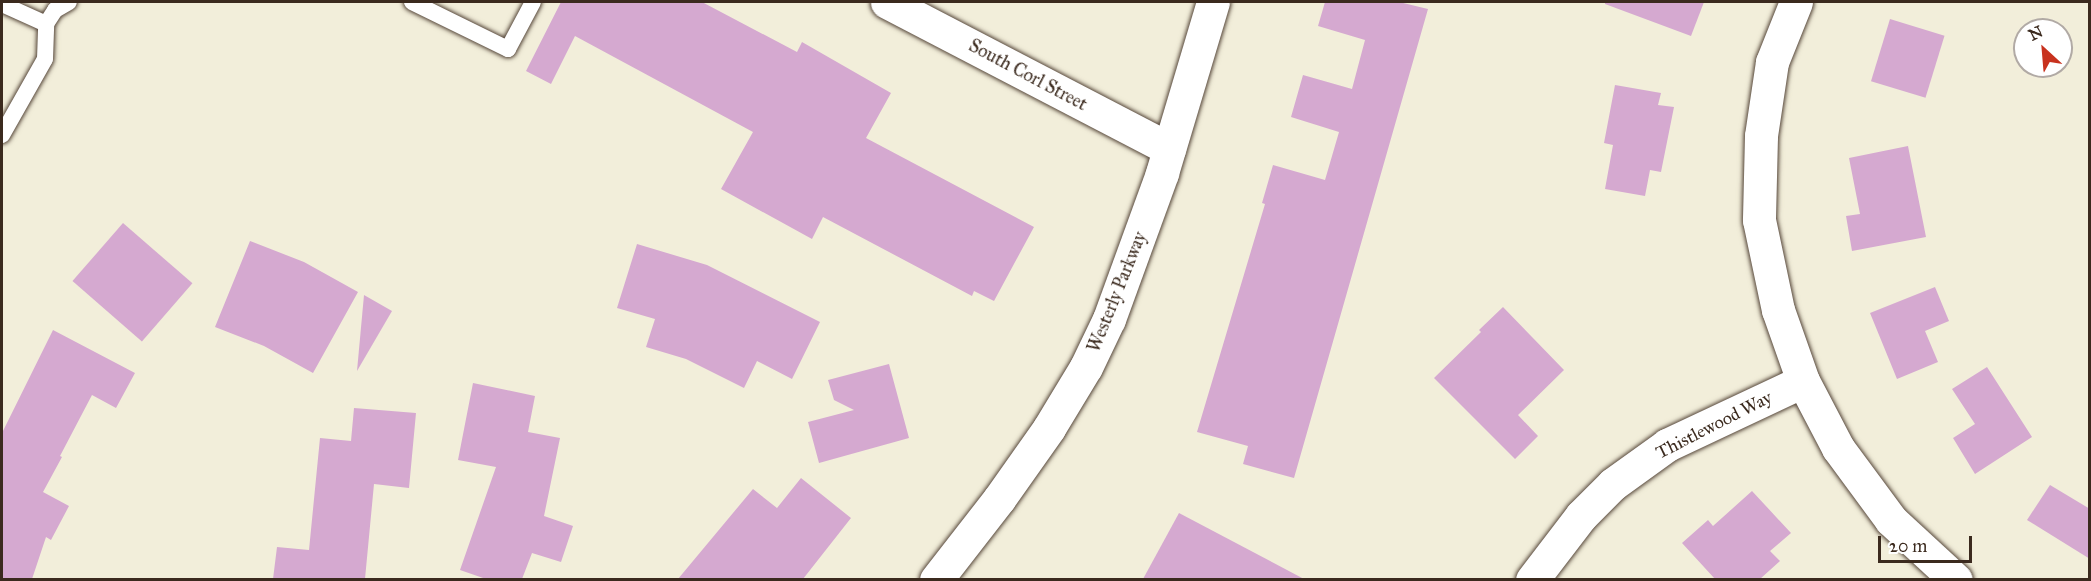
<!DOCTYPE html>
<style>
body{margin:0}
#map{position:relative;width:2091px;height:581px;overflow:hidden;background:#f2eeda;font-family:"IM FELL Great Primer",serif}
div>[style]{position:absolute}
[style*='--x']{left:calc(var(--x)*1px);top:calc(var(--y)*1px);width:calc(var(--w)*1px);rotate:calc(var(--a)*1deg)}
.building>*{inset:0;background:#d5a9d0;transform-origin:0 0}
.roads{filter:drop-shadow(0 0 2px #56473a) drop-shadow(0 0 2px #56473a)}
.lane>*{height:16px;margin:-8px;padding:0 8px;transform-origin:8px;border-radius:8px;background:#fff}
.street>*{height:33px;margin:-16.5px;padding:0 16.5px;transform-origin:16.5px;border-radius:16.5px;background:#fff}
.secondary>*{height:33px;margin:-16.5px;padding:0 16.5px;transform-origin:16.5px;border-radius:16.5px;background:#fff}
span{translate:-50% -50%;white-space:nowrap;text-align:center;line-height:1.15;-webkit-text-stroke:6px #fff;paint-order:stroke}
.street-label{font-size:18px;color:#3b2a1e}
.frame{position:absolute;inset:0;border:3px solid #3b2a1e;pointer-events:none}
.north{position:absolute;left:2013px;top:18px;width:60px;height:60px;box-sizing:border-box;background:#fff;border:2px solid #b1aaa5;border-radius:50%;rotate:334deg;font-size:16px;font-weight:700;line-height:24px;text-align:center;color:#3b2a1e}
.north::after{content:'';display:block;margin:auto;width:21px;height:27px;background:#c8321e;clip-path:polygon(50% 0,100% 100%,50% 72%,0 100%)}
.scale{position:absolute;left:1878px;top:536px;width:94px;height:27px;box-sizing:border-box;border:3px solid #3b2a1e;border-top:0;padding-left:8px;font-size:18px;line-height:21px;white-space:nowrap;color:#3b2a1e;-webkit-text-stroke:4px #fff;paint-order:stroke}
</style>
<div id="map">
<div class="building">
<i style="clip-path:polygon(561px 2px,702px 2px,797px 52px,802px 42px,891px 93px,866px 138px,1034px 227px,994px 301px,974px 291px,972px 296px,823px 217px,812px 239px,721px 189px,753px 132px,575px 36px,551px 84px,526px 71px)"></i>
<i style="clip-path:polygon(1325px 2px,1399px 2px,1428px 9px,1294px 478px,1243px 464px,1248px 446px,1197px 432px,1265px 204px,1262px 203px,1273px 165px,1325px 180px,1339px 132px,1291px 117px,1303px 75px,1352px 89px,1365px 40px,1318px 26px)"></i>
<i style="clip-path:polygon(1605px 2px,1704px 2px,1691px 36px,1605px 4px)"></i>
<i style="left:1890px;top:19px;width:57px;height:65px;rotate:17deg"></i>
<i style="clip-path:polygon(1615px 85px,1661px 93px,1658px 105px,1674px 107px,1661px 172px,1650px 170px,1645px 196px,1605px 189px,1613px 145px,1604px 143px)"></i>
<i style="clip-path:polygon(1908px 146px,1926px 237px,1852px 251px,1846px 216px,1860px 214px,1849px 158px)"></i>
<i style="left:123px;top:223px;width:92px;height:77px;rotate:41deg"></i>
<i style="clip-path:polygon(250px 241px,304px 262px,358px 292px,313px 373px,264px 346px,215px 327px)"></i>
<i style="clip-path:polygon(637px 244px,707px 265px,820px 322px,792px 379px,757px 361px,744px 388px,686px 359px,646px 347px,655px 319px,617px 308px)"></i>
<i style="clip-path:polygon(1935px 287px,1949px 321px,1925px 331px,1938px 362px,1897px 379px,1870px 313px)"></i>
<i style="clip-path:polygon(364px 295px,392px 311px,357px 371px)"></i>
<i style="clip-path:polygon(1503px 307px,1564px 370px,1518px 415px,1538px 436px,1515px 459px,1434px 378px,1481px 332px,1479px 330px)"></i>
<i style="clip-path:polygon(53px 330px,135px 373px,116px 408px,92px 395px,60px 456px,62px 457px,43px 492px,69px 506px,51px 540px,46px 537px,32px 579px,2px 579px,2px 433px)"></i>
<i style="clip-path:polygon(889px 364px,909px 438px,819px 463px,808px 422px,854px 410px,834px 400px,828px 380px)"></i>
<i style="clip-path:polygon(1987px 367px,2032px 437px,1975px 474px,1953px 438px,1975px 424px,1952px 389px)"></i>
<i style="clip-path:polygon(473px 383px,535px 396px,528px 432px,560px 438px,544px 516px,573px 526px,561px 562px,532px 553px,522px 579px,486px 579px,460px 570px,496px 467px,458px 460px)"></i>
<i style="clip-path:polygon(354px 408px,416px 413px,409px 488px,374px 484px,365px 579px,273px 579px,277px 547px,309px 550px,320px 438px,351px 441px)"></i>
<i style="clip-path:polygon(801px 478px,851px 518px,803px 579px,678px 579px,753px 489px,777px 508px)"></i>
<i style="clip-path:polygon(2050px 485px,2090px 509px,2090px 559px,2027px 520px)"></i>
<i style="clip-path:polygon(1752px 491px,1791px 533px,1770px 551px,1780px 561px,1760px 579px,1715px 579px,1682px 543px,1708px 520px,1713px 526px)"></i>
<i style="clip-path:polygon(1179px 513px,1304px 579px,1143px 579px)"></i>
</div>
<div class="roads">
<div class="lane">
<i style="--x:412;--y:2;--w:107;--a:26.1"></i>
<i style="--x:508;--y:49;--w:53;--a:-62"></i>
<i style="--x:2;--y:4;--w:48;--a:24.4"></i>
<i style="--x:2;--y:135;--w:87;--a:-60.5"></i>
<i style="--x:45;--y:59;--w:35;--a:-88"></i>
<i style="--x:46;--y:24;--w:17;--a:-57"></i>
<i style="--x:55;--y:10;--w:16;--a:-30"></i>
</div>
<div class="street">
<i style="--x:887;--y:2;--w:318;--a:27.5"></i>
<i style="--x:1796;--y:2;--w:65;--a:111.8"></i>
<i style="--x:1772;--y:62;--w:75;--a:98.5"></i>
<i style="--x:1761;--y:136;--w:84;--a:91.4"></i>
<i style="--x:1759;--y:220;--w:92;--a:78.1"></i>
<i style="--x:1778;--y:310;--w:75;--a:70.6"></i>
<i style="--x:1803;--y:381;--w:76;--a:62.4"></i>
<i style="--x:1838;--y:448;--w:89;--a:53.6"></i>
<i style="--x:1891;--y:520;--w:88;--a:42.7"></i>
<i style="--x:1532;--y:580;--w:81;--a:-52.6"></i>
<i style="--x:1581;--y:516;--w:45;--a:-45"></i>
<i style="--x:1613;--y:484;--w:67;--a:-35.8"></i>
<i style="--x:1667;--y:445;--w:150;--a:-25.2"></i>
</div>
<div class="secondary">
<i style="--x:936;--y:580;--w:103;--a:-52.1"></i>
<i style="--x:999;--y:499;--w:87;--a:-54.8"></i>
<i style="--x:1049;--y:428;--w:71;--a:-58.8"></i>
<i style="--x:1086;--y:367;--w:53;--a:-64.4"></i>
<i style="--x:1109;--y:319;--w:155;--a:-70"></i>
<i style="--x:1162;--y:173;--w:178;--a:-73.4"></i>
</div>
</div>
<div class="street-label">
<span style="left:1028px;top:75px;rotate:28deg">South Corl Street</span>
<span style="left:1117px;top:292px;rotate:-68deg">Westerly Parkway</span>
<span style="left:1714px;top:425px;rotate:-27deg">Thistlewood Way</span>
</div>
<div class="frame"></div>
<div class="north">N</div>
<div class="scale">20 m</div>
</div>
